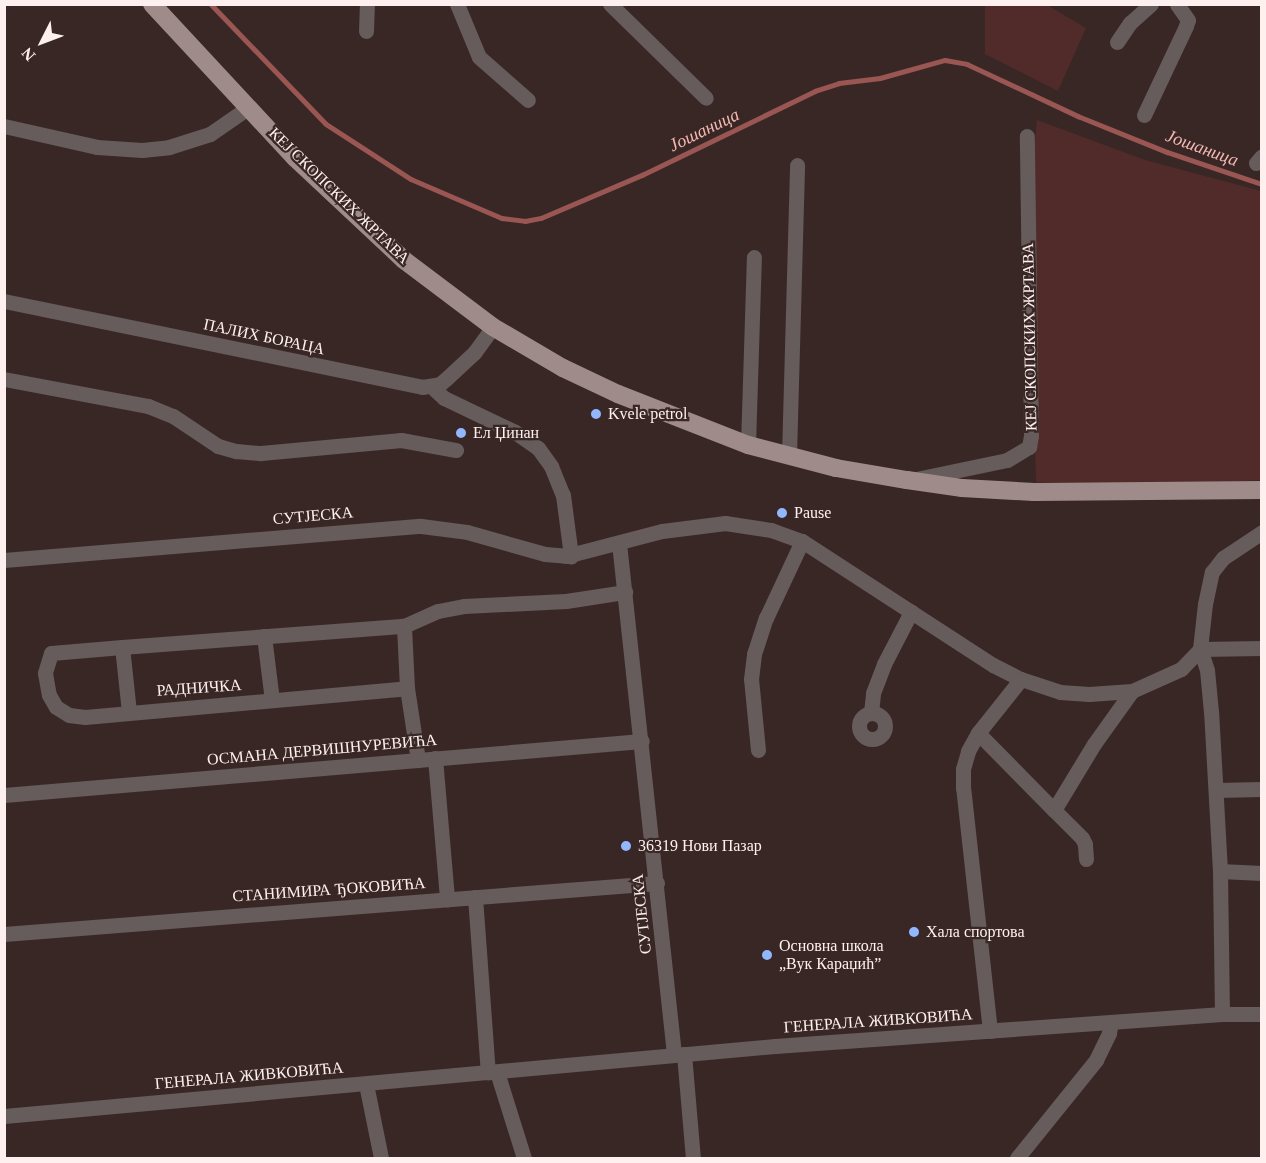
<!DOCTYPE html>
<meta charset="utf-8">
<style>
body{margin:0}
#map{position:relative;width:1266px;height:1163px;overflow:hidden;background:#392725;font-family:Georgia,serif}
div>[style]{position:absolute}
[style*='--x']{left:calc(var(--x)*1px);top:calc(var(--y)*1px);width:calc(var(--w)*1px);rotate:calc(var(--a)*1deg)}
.green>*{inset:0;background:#512b29}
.stream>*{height:4.5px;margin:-2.25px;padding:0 2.25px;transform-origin:2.25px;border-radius:2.25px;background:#995652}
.minor>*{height:15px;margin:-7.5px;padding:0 7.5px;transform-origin:7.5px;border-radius:7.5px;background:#665c5b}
.minor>.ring{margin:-7.5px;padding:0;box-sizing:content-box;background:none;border:15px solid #665c5b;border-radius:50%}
.major>*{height:18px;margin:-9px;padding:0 9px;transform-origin:9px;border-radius:9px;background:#9f8b8a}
.dots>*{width:16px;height:16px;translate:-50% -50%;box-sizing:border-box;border:3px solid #392725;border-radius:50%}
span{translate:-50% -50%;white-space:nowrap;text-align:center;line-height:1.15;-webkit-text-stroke:4.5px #392725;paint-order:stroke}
.street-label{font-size:16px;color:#fdf0ef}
.poi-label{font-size:16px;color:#fdf0ef}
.left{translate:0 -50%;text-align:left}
.water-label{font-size:18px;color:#f5b8b3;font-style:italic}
.frame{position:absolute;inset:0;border:6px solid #fdf0ef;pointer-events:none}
.north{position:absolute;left:12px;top:12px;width:60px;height:60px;-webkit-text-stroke:4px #392725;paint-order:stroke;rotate:228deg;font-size:16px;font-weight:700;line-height:24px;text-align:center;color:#fdf0ef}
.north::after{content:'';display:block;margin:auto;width:21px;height:27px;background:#fdf0ef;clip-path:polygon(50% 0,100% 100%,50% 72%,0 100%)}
</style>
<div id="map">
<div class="green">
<i style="clip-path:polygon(985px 5px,1047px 5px,1086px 28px,1058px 91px,985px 54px)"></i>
<i style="clip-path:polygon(1037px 120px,1145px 160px,1261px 191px,1261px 480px,1194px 484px,1036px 482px,1029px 202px)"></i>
</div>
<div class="stream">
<i style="--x:211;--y:4;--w:166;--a:46.2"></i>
<i style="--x:326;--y:124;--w:101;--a:32.9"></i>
<i style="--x:411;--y:179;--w:99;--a:23.2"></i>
<i style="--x:502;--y:218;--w:23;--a:7"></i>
<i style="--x:525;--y:221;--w:16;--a:-11"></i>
<i style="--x:541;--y:218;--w:110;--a:-23.1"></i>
<i style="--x:642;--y:175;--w:192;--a:-25.9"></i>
<i style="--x:815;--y:91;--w:25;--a:-18"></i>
<i style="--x:839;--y:83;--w:41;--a:-7"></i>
<i style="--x:880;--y:78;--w:67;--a:-15.5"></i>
<i style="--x:945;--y:60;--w:22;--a:10"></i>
<i style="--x:967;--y:64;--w:123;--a:25.1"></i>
<i style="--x:1078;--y:116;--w:96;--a:22"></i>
<i style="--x:1167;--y:152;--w:100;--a:18.6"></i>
</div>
<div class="minor">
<i style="--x:457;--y:4;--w:57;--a:67.5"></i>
<i style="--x:479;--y:57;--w:65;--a:41.3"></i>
<i style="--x:610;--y:4;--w:134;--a:44.4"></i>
<i style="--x:366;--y:31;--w:27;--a:-88"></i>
<i style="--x:1117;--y:42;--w:23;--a:-56"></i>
<i style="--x:1130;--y:23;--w:28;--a:-42"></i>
<i style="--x:1144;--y:115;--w:98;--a:-64.7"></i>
<i style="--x:1186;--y:26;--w:6;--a:-72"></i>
<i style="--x:1188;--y:20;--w:19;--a:-125"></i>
<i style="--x:4;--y:126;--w:95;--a:12.7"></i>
<i style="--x:97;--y:147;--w:45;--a:3.8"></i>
<i style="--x:142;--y:150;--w:27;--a:-6"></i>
<i style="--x:169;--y:147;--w:43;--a:-17.6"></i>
<i style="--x:210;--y:134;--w:47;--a:-34.7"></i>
<i style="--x:1256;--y:163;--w:9;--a:-49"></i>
<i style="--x:4;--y:301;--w:427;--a:11.6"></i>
<i style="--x:422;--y:387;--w:18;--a:-9"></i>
<i style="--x:440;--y:384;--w:9;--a:-41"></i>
<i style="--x:447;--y:378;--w:37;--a:-43"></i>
<i style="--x:474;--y:353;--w:32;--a:-54"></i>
<i style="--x:4;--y:379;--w:147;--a:10.6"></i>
<i style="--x:148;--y:406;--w:27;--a:22"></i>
<i style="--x:173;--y:416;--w:54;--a:33.7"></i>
<i style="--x:218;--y:446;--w:19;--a:16"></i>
<i style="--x:236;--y:451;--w:25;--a:5"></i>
<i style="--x:261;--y:453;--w:141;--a:-5.3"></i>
<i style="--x:401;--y:440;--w:56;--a:10.3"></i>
<i style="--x:431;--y:386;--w:18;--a:43"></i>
<i style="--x:444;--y:398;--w:79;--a:25.6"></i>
<i style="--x:515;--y:432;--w:28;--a:35"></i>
<i style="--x:538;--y:448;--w:22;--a:54"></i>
<i style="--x:551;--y:466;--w:31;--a:68"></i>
<i style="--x:563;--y:495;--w:62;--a:82.5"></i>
<i style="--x:748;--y:445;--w:188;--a:-88.2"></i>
<i style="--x:789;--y:455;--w:290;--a:-88.4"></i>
<i style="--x:916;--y:479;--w:93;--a:-11.8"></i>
<i style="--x:1007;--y:460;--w:26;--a:-31"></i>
<i style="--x:1029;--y:447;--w:11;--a:-80"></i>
<i style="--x:1031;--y:436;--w:300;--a:-90.8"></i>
<i style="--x:619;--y:543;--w:514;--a:83.86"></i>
<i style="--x:4;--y:560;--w:418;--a:-4.7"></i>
<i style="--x:421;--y:526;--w:46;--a:7.4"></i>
<i style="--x:467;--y:532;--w:81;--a:15.8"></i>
<i style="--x:545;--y:554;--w:21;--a:5"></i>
<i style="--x:566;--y:556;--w:99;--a:-14.6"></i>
<i style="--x:662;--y:531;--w:64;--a:-7.2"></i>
<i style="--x:725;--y:523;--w:47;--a:8.7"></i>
<i style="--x:771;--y:530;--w:33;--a:20"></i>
<i style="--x:802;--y:541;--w:228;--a:33"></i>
<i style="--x:993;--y:665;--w:31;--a:27"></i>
<i style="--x:1021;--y:679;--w:41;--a:18.4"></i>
<i style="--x:1060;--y:692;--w:29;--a:4"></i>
<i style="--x:1089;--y:694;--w:43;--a:-4"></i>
<i style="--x:1132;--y:691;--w:54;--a:-24.2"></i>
<i style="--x:1181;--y:669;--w:28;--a:-46"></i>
<i style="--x:1200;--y:649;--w:62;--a:-0.9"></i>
<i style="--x:264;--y:636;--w:64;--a:82.9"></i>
<i style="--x:122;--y:647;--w:71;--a:175.2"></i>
<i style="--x:51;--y:653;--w:21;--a:107"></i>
<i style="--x:45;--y:673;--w:22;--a:80"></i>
<i style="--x:49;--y:695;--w:14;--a:60"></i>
<i style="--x:56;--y:707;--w:15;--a:32"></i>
<i style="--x:69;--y:715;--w:16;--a:7"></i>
<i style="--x:85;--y:717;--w:323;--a:-5.1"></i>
<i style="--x:407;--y:688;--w:62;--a:-92.8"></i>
<i style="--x:404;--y:626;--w:37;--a:-24"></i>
<i style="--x:438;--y:611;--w:26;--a:-11"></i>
<i style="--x:464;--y:606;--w:102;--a:-2.8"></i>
<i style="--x:566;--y:601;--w:60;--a:-8.7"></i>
<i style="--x:407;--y:688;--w:73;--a:81.3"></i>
<i style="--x:129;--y:712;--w:65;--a:-96.1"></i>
<i style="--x:122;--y:647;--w:283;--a:-4.3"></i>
<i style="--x:871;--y:713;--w:20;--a:-84"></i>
<i style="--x:873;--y:693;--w:31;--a:-69"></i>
<i style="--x:884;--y:664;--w:59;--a:-62.6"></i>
<i class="ring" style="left:859px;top:713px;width:11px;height:11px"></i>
<i style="--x:978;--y:733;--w:108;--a:45.4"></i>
<i style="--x:758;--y:750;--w:71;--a:-95.6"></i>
<i style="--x:751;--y:679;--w:25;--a:-83"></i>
<i style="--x:754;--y:654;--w:38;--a:-72"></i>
<i style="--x:766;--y:618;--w:85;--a:-64.9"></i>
<i style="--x:435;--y:758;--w:142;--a:85.1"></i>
<i style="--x:1216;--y:790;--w:46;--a:-1.2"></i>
<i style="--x:4;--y:795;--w:640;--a:-4.84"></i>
<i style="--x:1086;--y:859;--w:15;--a:-94"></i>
<i style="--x:1085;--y:844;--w:7;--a:-117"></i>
<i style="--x:1082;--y:838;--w:40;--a:-135"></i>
<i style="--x:1054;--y:810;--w:77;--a:-58.8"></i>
<i style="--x:1094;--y:744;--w:65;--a:-54.4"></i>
<i style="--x:1220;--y:871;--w:42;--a:2.7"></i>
<i style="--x:475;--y:897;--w:176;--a:85.8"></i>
<i style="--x:4;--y:934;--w:655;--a:-4.47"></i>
<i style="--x:1222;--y:1014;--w:143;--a:-90.8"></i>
<i style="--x:1220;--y:871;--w:159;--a:-93.2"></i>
<i style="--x:1211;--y:712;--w:42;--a:-95.4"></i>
<i style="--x:1207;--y:670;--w:22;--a:-108"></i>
<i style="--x:1200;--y:649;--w:45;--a:-83.7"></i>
<i style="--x:1205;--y:604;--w:33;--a:-78"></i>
<i style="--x:1212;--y:572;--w:18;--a:-52"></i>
<i style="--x:1223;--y:558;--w:47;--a:-33.7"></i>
<i style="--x:990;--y:1031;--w:244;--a:-96.3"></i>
<i style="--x:963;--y:788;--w:19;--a:-90"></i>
<i style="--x:963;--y:769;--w:19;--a:-74"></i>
<i style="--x:968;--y:751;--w:21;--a:-61"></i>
<i style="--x:978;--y:733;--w:69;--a:-51.5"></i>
<i style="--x:684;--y:1054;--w:104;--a:85.1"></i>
<i style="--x:497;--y:1072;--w:90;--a:72.6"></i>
<i style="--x:366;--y:1084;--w:76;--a:78.5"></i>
<i style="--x:4;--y:1116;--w:774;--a:-5.19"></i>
<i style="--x:775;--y:1046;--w:448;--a:-4.1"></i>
<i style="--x:1222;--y:1014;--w:40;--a:0"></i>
<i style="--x:1017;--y:1158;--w:126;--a:-51.1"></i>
<i style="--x:1096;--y:1060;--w:30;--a:-64"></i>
<i style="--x:1109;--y:1033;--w:11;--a:-80"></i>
</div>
<div class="major">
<i style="--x:152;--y:4;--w:210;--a:47.1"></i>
<i style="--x:295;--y:158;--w:149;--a:43.1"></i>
<i style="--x:404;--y:260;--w:111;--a:37"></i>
<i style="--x:493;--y:327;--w:81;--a:30.4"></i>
<i style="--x:563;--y:368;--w:61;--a:25.3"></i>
<i style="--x:618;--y:394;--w:140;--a:21.4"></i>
<i style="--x:748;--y:445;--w:91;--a:14.6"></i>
<i style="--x:836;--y:468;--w:72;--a:9.6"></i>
<i style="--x:907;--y:480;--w:56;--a:8.3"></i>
<i style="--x:962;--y:488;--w:72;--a:3.2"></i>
<i style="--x:1034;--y:492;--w:228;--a:-0.5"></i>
</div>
<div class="dots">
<i style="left:596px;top:414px;background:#93b7fd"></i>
<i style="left:461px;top:433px;background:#93b7fd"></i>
<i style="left:782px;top:513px;background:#93b7fd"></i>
<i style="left:626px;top:846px;background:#93b7fd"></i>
<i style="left:914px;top:932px;background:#93b7fd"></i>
<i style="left:767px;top:955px;background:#93b7fd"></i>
</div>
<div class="street-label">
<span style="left:339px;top:196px;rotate:44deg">КЕЈ СКОПСКИХ ЖРТАВА</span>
<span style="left:264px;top:337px;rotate:12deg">ПАЛИХ БОРАЦА</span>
<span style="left:1030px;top:337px;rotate:-91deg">КЕЈ СКОПСКИХ ЖРТАВА</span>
<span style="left:313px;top:516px;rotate:-5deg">СУТЈЕСКА</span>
<span style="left:199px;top:688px;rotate:-4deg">РАДНИЧКА</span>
<span style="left:322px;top:750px;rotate:-5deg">ОСМАНА ДЕРВИШНУРЕВИЋА</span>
<span style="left:329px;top:890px;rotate:-4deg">СТАНИМИРА ЂОКОВИЋА</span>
<span style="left:642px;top:914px;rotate:-96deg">СУТЈЕСКА</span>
<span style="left:878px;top:1021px;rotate:-4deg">ГЕНЕРАЛА ЖИВКОВИЋА</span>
<span style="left:249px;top:1076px;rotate:-5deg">ГЕНЕРАЛА ЖИВКОВИЋА</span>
</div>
<div class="poi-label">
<span class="left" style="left:608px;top:414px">Kvele petrol</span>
<span class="left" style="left:473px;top:433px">Ел Џинан</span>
<span class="left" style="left:794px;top:513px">Pause</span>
<span class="left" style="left:638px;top:846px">36319 Нови Пазар</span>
<span class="left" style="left:926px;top:932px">Хала спортова</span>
<span class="left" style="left:779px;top:955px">Основна школа<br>„Вук Караџић”</span>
</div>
<div class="water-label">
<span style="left:704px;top:130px;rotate:-26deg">Јошаница</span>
<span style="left:1202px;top:148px;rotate:20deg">Јошаница</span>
</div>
<div class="frame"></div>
<div class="north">N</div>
</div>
